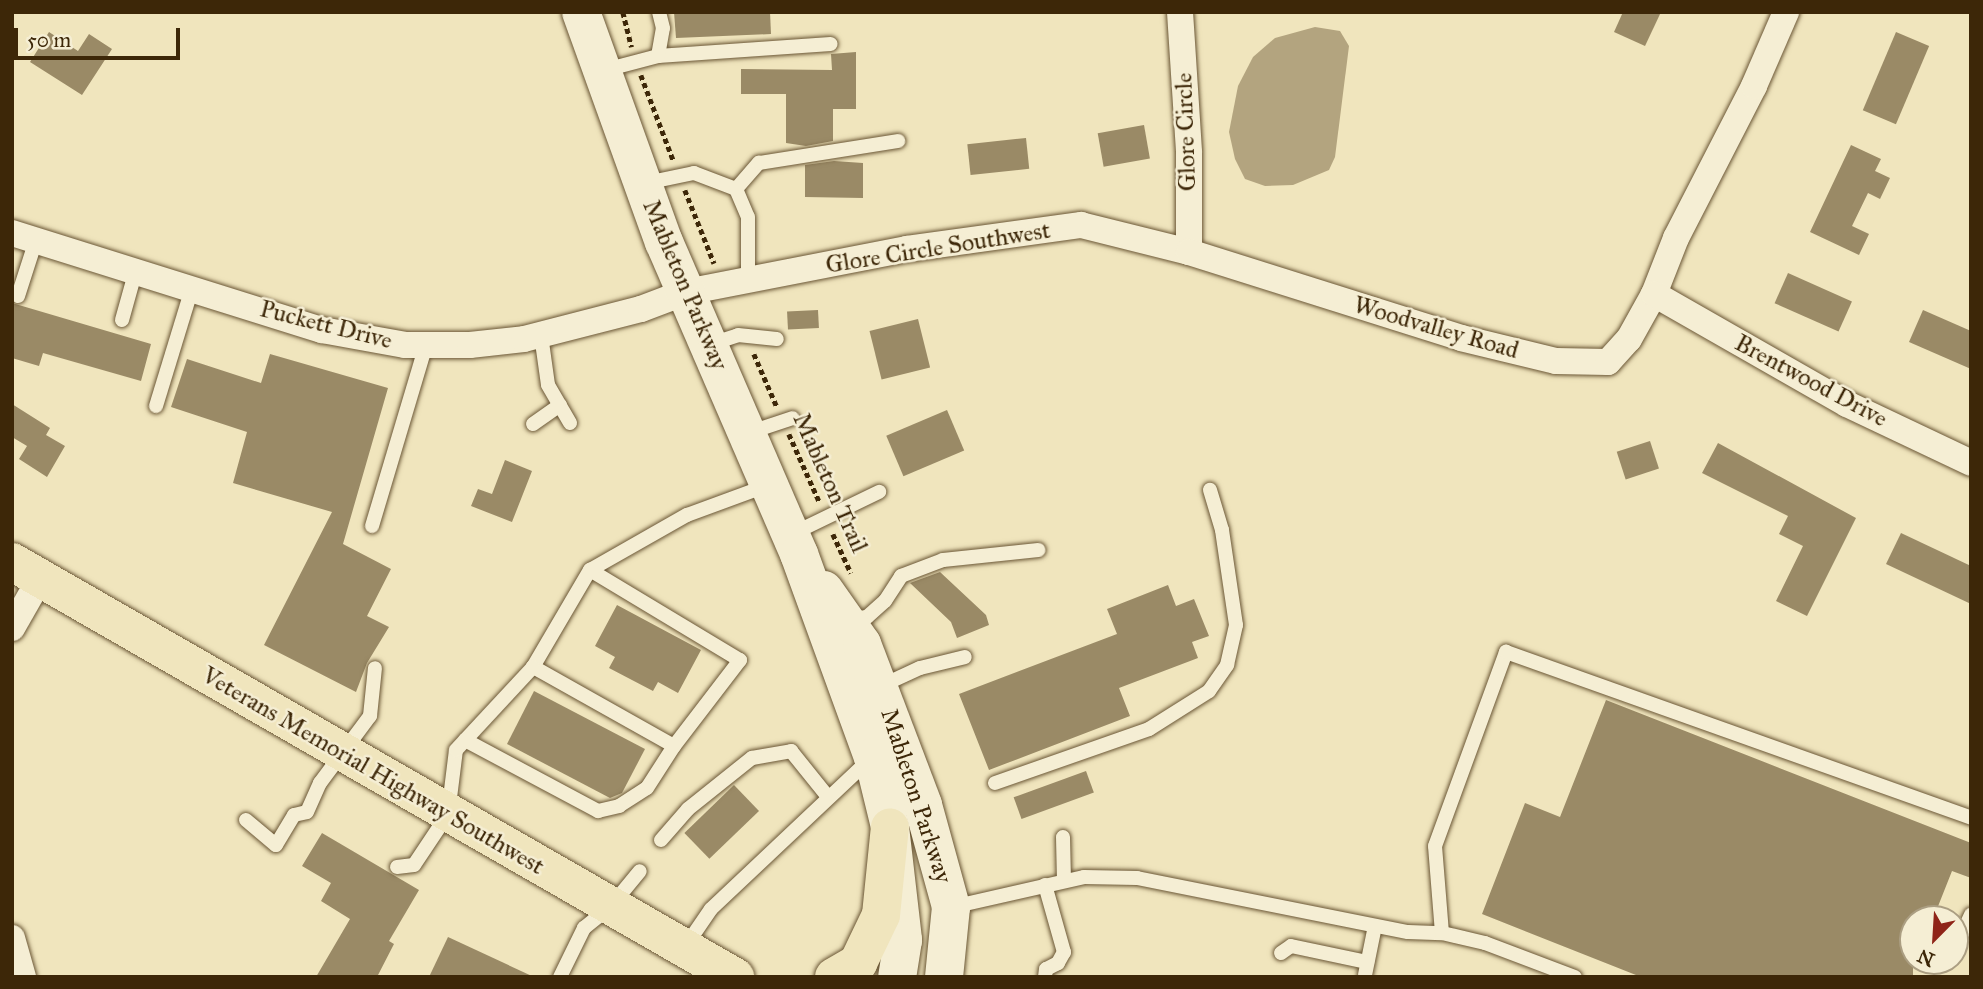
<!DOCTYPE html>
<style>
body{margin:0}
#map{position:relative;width:1983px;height:989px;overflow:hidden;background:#f0e5bd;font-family:"IM FELL Great Primer",serif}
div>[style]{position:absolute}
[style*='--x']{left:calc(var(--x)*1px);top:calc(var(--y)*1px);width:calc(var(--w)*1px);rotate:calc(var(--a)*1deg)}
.water>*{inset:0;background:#b3a47f}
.building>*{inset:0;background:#9a8a66;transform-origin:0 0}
.path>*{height:4.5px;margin-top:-2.25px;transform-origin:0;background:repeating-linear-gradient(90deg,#3d2708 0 5px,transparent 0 8.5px)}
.roads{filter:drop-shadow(0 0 2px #6a5635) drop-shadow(0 0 2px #6a5635)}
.service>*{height:14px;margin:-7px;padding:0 7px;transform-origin:7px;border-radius:7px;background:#f5eed4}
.minor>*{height:26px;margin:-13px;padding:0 13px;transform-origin:13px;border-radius:13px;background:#f5eed4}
.secondary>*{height:38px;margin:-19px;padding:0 19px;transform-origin:19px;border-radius:19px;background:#f5eed4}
.primary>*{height:38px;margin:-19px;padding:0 19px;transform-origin:19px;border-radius:19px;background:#f0e5bd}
span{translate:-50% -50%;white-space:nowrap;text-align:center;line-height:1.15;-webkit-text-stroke:5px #f5eed4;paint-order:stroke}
.street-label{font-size:24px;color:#3d2708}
.frame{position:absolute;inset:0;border:14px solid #3d2708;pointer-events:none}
.north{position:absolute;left:1899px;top:905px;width:70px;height:70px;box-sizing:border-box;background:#f5eed4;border:2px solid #ab9e82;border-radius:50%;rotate:204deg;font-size:19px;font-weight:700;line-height:28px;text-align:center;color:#3d2708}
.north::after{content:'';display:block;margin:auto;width:24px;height:32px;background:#8f2418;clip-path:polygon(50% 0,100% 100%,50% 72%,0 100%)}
.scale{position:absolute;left:14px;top:28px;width:166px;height:32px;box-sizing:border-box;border:4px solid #3d2708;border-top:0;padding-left:9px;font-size:21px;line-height:24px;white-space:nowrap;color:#3d2708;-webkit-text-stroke:5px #f5eed4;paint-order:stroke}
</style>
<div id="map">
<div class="water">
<i style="clip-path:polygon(1315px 27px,1340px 31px,1349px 46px,1335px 157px,1329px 170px,1293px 185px,1265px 186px,1245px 179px,1235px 159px,1229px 132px,1238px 86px,1253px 57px,1275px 38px)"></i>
</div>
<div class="building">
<i style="clip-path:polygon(674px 12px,770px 12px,771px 34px,676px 38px)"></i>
<i style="clip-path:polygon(1623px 12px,1661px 12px,1645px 46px,1614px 32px)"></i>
<i style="clip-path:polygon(49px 32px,78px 51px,89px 34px,112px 49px,82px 95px,30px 62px)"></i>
<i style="left:1896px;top:32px;width:36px;height:85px;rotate:23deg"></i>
<i style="clip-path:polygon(856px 52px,856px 109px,833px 109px,833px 141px,806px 146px,786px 143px,786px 94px,741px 94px,741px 69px,832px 70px,831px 54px)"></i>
<i style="left:1144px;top:125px;width:34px;height:47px;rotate:80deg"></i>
<i style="left:1026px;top:138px;width:31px;height:59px;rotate:84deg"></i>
<i style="clip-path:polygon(1851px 145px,1881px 159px,1875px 171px,1890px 178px,1880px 199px,1868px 193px,1852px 226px,1869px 234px,1859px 255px,1810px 232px)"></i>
<i style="clip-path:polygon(834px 161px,863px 163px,863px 198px,805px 197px,805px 165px)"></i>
<i style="left:1788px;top:273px;width:70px;height:33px;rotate:24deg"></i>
<i style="clip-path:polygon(12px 303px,151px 344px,141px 381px,43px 353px,39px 366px,12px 358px)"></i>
<i style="left:818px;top:310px;width:18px;height:31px;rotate:87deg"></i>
<i style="clip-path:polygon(1923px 310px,1971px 331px,1971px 369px,1909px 342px)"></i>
<i style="left:918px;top:319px;width:50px;height:50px;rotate:76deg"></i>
<i style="clip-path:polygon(270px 354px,388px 388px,343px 544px,391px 569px,367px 616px,389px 627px,367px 663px,356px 692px,264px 645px,332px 512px,233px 483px,247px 432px,171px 407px,187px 359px,261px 383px)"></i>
<i style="clip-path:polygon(12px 404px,50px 428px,46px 435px,65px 446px,47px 477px,19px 459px,27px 446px,12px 437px)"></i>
<i style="left:947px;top:410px;width:44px;height:66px;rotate:67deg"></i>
<i style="left:1650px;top:441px;width:29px;height:35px;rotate:72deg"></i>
<i style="clip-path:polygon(1718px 443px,1856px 518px,1807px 616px,1776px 601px,1803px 546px,1779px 534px,1788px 516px,1702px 473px)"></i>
<i style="clip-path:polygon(505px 460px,532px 471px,512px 522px,471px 506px,478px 489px,492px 494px)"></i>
<i style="clip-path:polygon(1901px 533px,1971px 566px,1971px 604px,1886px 564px)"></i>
<i style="clip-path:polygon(940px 572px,986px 615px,989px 625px,957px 638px,951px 622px,910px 583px)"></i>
<i style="clip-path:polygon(1168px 585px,1176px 606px,1194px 599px,1209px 636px,1192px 642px,1198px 658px,1119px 688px,1130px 716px,989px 770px,959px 694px,1117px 634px,1107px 609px)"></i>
<i style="clip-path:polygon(617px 605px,701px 650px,678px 693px,658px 682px,653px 691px,609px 668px,615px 657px,595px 646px)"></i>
<i style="clip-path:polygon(534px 691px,645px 749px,622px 793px,610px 798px,507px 744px)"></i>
<i style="clip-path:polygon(1606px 700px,1971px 843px,1971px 878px,1952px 871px,1933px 919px,1913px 919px,1913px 977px,1641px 977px,1482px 914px,1525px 803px,1560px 817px)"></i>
<i style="left:1086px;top:771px;width:23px;height:77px;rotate:70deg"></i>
<i style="left:734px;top:785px;width:36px;height:69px;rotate:46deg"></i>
<i style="clip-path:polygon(322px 833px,419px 890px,389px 941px,394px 944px,377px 977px,316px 977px,350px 919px,321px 901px,331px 883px,302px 866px)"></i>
<i style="clip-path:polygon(448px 937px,534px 977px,429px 977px)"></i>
</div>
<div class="path">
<i style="--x:623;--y:12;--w:36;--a:76"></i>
<i style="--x:641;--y:75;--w:93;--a:69.2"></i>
<i style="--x:685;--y:190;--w:79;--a:68.3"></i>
<i style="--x:754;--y:354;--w:58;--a:66.5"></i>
<i style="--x:789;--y:434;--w:76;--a:65.8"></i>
<i style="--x:833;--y:534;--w:43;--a:65.2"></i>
</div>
<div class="roads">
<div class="service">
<i style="--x:658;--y:56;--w:173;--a:-4"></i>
<i style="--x:605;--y:70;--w:55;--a:-14.8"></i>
<i style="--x:658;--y:56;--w:28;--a:-80"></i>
<i style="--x:663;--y:28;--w:16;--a:-104"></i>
<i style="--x:646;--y:183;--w:49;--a:-11.8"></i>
<i style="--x:694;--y:173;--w:45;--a:20.9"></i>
<i style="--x:736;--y:189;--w:30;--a:67"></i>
<i style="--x:748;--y:217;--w:63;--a:90"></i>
<i style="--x:736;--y:189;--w:35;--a:-49"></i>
<i style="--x:759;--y:163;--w:141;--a:-9"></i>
<i style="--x:18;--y:296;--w:59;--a:-72.2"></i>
<i style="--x:122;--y:320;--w:52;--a:-74.4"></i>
<i style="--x:541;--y:335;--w:50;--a:82"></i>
<i style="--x:548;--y:385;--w:44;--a:59.9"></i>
<i style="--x:711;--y:344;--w:28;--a:-18"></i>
<i style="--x:738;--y:335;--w:39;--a:6"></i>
<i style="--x:156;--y:406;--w:123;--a:-73"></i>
<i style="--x:533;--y:424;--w:33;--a:-35"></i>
<i style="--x:748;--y:433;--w:47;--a:-18.4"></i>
<i style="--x:372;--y:526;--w:189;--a:-73.4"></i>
<i style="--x:792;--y:534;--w:97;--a:-25.8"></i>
<i style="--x:590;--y:570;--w:175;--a:31"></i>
<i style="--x:740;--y:660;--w:108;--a:127.5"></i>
<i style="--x:674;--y:746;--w:162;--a:-150.7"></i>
<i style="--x:533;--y:667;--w:113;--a:-59.6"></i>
<i style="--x:590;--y:570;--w:112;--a:-29.6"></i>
<i style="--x:687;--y:515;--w:84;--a:-20.2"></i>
<i style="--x:848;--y:620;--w:19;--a:-9"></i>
<i style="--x:867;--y:617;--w:24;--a:-42"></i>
<i style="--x:885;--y:601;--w:30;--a:-57"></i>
<i style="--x:901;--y:576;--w:45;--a:-20.9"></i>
<i style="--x:943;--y:560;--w:96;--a:-6"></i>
<i style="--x:881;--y:686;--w:43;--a:-24.8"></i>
<i style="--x:920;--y:668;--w:46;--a:-13.7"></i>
<i style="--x:465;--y:740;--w:151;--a:28.1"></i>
<i style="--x:598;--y:811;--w:22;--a:-13"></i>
<i style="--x:619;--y:806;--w:33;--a:-33"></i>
<i style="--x:647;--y:788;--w:50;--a:-57.3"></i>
<i style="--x:995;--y:783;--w:163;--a:-19.3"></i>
<i style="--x:1149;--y:729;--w:71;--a:-32.3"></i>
<i style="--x:1209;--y:691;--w:32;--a:-55"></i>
<i style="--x:1227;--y:665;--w:41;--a:-77.3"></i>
<i style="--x:1236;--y:625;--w:96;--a:-98.4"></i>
<i style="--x:1222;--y:530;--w:42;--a:-106.7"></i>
<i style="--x:246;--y:820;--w:39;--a:40"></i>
<i style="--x:276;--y:845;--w:35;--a:-59"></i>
<i style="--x:294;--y:815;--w:13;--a:-13"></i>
<i style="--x:307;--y:812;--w:32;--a:-66"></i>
<i style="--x:320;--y:783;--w:84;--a:-53.3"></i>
<i style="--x:370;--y:716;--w:48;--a:-84.1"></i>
<i style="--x:1063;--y:837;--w:44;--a:88.7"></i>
<i style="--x:661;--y:840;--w:41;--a:-48.9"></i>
<i style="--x:688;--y:809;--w:82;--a:-38.6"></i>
<i style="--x:752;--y:758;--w:40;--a:-10"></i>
<i style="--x:791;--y:751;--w:59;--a:51.2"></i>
<i style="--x:397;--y:867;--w:17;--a:-7"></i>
<i style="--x:414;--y:865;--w:61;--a:-56.3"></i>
<i style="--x:448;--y:814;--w:64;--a:-82.9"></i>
<i style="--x:456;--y:750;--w:113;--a:-47.1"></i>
<i style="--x:1045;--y:885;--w:70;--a:74.2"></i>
<i style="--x:1064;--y:952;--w:13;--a:119"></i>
<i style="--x:1058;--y:963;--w:13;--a:153"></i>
<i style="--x:1046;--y:969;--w:8;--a:97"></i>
<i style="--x:952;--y:907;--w:135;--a:-12.8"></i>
<i style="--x:1084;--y:877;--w:53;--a:1.1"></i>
<i style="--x:1137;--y:878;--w:276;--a:11.3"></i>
<i style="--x:1408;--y:932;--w:34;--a:2"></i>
<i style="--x:1442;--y:933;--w:44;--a:13.1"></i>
<i style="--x:1485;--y:943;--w:96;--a:20.7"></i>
<i style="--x:1442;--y:933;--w:87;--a:-94.6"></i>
<i style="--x:1435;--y:846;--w:207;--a:-69.9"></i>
<i style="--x:1506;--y:652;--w:494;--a:19.6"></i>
<i style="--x:685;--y:947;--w:46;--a:-55.6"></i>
<i style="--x:711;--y:909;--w:217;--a:-43.3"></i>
<i style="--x:1955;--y:949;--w:38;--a:-65"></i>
<i style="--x:1281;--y:953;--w:12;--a:-35"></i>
<i style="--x:1291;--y:946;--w:78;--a:11.9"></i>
<i style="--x:1365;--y:975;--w:50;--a:-78.5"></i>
<i style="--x:560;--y:977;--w:55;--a:-63.9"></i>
<i style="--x:584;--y:928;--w:35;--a:-39"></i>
<i style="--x:611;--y:906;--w:45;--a:-50.4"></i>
</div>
<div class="minor">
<i style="--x:1180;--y:12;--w:141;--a:86.3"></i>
<i style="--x:1189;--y:153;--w:99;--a:90"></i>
<i style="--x:12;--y:233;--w:325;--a:17.4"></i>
<i style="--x:322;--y:330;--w:84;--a:10.2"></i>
<i style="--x:405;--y:345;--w:65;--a:0"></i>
<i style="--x:470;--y:345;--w:54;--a:-6.3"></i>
<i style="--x:524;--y:339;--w:121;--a:-14.4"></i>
<i style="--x:641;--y:309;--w:48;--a:-20.7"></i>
<i style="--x:686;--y:292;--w:225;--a:-11"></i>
<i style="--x:907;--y:249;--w:176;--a:-7.9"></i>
<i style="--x:1081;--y:225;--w:111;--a:14"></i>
<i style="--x:1189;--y:252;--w:285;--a:17.5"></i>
<i style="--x:1461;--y:338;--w:98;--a:13.6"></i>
<i style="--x:1556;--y:361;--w:52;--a:1.1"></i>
<i style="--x:1608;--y:362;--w:31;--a:-48"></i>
<i style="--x:1629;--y:339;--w:51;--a:-60.9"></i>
<i style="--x:1654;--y:294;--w:60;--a:-68.6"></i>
<i style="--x:1676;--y:238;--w:171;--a:-62.8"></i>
<i style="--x:1754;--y:86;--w:81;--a:-66.6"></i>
<i style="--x:1654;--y:294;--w:222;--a:29.7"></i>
<i style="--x:1847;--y:404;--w:137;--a:25.4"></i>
<i style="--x:12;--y:628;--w:56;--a:-60.3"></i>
<i style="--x:12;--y:938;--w:41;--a:74.2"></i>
</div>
<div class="secondary">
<i style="--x:581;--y:12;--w:245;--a:70.2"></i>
<i style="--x:664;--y:242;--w:340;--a:66.6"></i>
<i style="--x:799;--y:554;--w:216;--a:70"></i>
<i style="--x:873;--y:757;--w:72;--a:76.3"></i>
<i style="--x:890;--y:827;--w:114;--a:83.4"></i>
<i style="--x:903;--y:940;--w:37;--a:99"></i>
<i style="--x:824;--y:590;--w:66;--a:54.9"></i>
<i style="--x:862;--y:644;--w:172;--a:69.2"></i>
<i style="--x:923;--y:805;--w:106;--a:74.6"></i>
<i style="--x:951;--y:907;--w:70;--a:95.7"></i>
</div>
<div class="primary">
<i style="--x:12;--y:562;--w:834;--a:29.86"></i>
<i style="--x:834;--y:977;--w:28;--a:-30"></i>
<i style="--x:858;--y:963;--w:53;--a:-64.4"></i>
<i style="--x:881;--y:915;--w:88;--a:-84.2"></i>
</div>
</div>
<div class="street-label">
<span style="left:1186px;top:132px;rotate:-92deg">Glore Circle</span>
<span style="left:938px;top:248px;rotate:-9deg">Glore Circle Southwest</span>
<span style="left:685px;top:285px;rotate:67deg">Mableton Parkway</span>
<span style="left:326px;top:325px;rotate:14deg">Puckett Drive</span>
<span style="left:1436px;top:328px;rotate:16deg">Woodvalley Road</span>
<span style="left:1811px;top:381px;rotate:28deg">Brentwood Drive</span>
<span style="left:830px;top:483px;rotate:66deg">Mableton Trail</span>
<span style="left:373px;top:771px;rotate:30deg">Veterans Memorial Highway Southwest</span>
<span style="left:916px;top:796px;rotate:72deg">Mableton Parkway</span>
</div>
<div class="frame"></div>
<div class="north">N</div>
<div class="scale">50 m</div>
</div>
